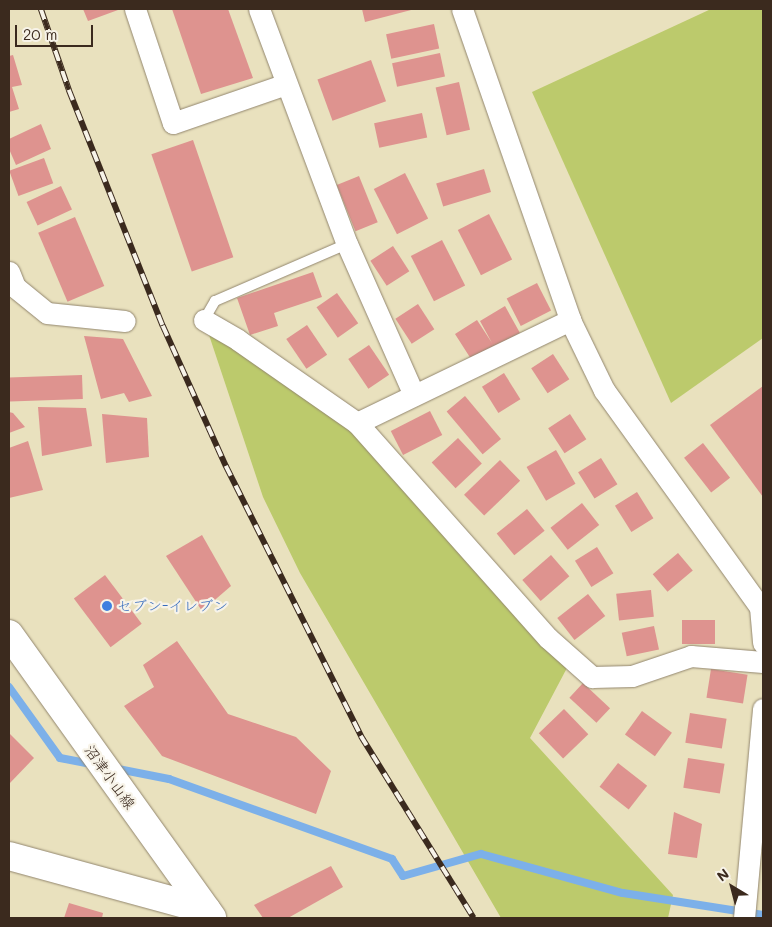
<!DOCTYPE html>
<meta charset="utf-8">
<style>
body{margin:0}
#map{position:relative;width:772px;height:927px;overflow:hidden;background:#e9e1be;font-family:Mali,"Klee One",sans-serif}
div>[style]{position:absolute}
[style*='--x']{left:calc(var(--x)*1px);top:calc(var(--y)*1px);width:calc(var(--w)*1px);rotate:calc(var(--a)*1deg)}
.green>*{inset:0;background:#bcca6c}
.stream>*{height:8px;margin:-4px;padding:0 4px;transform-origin:4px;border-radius:4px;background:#7cb0e9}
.building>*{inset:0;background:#de938f;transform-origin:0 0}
.roads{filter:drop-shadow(0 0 1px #92866e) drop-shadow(0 0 1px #92866e)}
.lane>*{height:10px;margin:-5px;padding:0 5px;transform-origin:5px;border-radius:5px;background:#fff}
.street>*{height:21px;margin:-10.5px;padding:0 10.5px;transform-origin:10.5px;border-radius:10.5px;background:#fff}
.secondary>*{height:28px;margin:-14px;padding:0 14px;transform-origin:14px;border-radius:14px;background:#fff}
.rail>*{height:5.5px;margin-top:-2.75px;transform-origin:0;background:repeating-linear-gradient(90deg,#f7f3e8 0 11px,#3b2a1e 0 22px);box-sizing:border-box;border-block:1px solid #3b2a1e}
.dots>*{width:14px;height:14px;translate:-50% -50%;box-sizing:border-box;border:2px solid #f7f3e8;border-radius:50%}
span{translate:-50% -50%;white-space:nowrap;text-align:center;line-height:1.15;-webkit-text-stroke:4.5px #f7f3e8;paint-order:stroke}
.shop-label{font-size:15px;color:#366cbe}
.left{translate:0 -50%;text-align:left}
.street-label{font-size:15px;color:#3b2a1e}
.frame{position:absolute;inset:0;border:10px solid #3b2a1e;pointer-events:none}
.north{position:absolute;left:707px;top:862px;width:50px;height:50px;-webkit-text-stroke:4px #f7f3e8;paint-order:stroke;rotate:323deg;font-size:14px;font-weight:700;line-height:20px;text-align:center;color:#3b2a1e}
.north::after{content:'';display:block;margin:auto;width:18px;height:22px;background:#3b2a1e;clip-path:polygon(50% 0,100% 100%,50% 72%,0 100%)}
.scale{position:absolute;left:15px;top:25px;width:78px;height:22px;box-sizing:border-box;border:2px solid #3b2a1e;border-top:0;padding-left:6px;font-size:15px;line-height:18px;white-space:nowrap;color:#3b2a1e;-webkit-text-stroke:4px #f7f3e8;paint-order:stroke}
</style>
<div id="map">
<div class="green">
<i style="clip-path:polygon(711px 9px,763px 9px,763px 338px,671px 403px,532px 92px)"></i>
<i style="clip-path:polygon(204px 320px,344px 422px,568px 666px,530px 738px,673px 895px,668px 918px,501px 918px,300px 573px,263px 497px)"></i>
</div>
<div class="stream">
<i style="--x:9;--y:687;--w:87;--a:54.3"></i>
<i style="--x:60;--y:758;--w:33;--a:11"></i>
<i style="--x:113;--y:768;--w:57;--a:11.1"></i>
<i style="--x:169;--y:779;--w:237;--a:19.7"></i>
<i style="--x:392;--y:859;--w:20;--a:57"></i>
<i style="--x:403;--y:876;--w:81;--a:-15.8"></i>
<i style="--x:481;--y:854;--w:147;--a:15.4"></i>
<i style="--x:623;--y:893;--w:142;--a:8.9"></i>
</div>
<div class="building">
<i style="clip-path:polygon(83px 9px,118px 9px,118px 10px,88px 21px)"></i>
<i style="clip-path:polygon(172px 9px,228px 9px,253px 78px,201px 94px)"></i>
<i style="clip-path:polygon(362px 9px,415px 9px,365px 22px)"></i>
<i style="left:434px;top:24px;width:25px;height:49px;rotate:78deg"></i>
<i style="left:440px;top:53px;width:24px;height:49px;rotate:78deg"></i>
<i style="clip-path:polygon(13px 55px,22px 85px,12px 87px,19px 109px,9px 112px,9px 56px)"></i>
<i style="left:371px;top:60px;width:44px;height:57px;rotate:70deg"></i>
<i style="left:459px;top:82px;width:49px;height:24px;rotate:77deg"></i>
<i style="left:422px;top:113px;width:25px;height:49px;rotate:78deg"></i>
<i style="clip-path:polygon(41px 124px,51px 149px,16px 165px,9px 149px,9px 139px)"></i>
<i style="left:193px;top:140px;width:124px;height:44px;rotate:71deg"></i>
<i style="left:44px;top:158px;width:27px;height:37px;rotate:70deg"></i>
<i style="left:484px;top:169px;width:24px;height:50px;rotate:73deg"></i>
<i style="left:405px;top:173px;width:51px;height:35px;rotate:63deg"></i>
<i style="left:359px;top:176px;width:50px;height:24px;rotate:68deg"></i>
<i style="left:61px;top:186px;width:26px;height:38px;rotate:65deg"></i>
<i style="left:489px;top:214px;width:51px;height:35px;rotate:63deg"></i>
<i style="left:75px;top:217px;width:75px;height:40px;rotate:67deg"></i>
<i style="left:442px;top:240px;width:51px;height:35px;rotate:63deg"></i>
<i style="left:393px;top:246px;width:30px;height:27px;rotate:57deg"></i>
<i style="clip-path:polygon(313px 272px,322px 297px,274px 313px,278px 326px,250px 335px,237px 298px)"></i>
<i style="left:537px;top:283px;width:31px;height:34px;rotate:63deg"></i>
<i style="left:337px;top:293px;width:37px;height:25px;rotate:55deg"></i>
<i style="left:418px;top:304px;width:30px;height:27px;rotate:57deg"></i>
<i style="clip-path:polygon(505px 306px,520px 333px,471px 359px,455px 334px,477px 320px,492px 343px,480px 321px)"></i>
<i style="left:307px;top:325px;width:36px;height:25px;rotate:56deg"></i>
<i style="clip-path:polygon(84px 336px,123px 339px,152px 396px,129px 402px,124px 393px,101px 399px)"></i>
<i style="left:369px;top:345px;width:36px;height:25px;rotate:56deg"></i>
<i style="left:553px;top:354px;width:30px;height:26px;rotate:57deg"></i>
<i style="left:504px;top:373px;width:31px;height:26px;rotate:58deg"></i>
<i style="left:82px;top:375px;width:24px;height:73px;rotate:88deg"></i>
<i style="clip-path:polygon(763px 386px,763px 497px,710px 425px)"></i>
<i style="left:465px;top:396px;width:56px;height:24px;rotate:50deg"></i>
<i style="clip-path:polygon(38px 407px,86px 408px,92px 446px,42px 456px)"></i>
<i style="left:430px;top:411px;width:27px;height:44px;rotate:63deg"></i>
<i style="clip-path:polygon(9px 412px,13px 413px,25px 427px,9px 433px)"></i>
<i style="clip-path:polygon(102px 414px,147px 418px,149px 457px,106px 463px)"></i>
<i style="left:570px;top:414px;width:30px;height:26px;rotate:57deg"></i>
<i style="left:458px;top:438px;width:35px;height:36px;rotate:47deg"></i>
<i style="clip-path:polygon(28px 441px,43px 490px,9px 498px,9px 448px)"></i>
<i style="left:703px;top:443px;width:44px;height:24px;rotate:52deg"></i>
<i style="left:556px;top:450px;width:39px;height:34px;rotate:60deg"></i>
<i style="left:601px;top:458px;width:31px;height:27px;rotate:58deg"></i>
<i style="left:500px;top:460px;width:29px;height:50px;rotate:46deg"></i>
<i style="left:637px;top:492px;width:31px;height:26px;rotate:58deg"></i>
<i style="left:582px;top:503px;width:28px;height:40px;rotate:52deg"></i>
<i style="left:527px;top:509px;width:28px;height:39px;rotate:51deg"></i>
<i style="clip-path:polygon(202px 535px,231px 586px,202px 611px,166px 556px)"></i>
<i style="left:597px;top:547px;width:31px;height:26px;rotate:58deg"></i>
<i style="left:678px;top:553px;width:23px;height:33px;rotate:50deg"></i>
<i style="left:551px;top:555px;width:28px;height:38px;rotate:49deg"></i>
<i style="left:105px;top:575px;width:61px;height:39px;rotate:53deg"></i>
<i style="left:651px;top:590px;width:27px;height:35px;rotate:84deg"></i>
<i style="left:588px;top:594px;width:28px;height:39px;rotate:52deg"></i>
<i style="left:682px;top:620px;width:33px;height:24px"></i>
<i style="left:654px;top:626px;width:24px;height:33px;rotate:78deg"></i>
<i style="clip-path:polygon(177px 641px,228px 714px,296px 737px,331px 771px,316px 814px,162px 756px,124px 706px,154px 687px,143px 665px)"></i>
<i style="left:711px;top:669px;width:37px;height:29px;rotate:9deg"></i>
<i style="left:583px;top:683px;width:37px;height:20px;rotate:43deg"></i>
<i style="left:564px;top:709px;width:35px;height:35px;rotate:46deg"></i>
<i style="left:642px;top:711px;width:37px;height:29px;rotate:36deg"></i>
<i style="left:690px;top:713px;width:37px;height:30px;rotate:9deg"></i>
<i style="clip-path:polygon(9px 733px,34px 758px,9px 784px)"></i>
<i style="left:688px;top:758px;width:37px;height:30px;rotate:9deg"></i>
<i style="left:618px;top:763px;width:37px;height:30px;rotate:38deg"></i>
<i style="clip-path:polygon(674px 812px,702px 824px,697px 858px,668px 854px)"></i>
<i style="clip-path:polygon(331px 866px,343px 887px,288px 918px,263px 918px,254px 905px)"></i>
<i style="clip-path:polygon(69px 903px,103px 913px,102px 918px,64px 918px)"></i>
</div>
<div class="roads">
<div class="lane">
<i style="--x:204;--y:320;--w:22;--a:-60"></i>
<i style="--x:215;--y:301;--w:144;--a:-23.4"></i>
</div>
<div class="street">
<i style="--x:135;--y:9;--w:120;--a:71.6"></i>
<i style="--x:173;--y:123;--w:120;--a:-19"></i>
<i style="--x:259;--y:9;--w:251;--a:69.5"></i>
<i style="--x:347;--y:244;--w:165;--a:66.1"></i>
<i style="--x:462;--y:9;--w:329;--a:70.8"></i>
<i style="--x:570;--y:320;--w:78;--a:64.1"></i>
<i style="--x:604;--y:390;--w:267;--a:54.3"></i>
<i style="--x:760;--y:607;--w:36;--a:85"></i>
<i style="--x:9;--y:272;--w:16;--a:68"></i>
<i style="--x:15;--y:287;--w:41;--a:39.1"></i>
<i style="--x:47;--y:313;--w:78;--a:5.9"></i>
<i style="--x:204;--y:320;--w:39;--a:30"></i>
<i style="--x:238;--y:340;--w:145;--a:34.9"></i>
<i style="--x:357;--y:423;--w:288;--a:48.4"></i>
<i style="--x:548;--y:638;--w:59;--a:41.6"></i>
<i style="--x:592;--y:677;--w:40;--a:-1.4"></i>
<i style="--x:632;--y:676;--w:62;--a:-18.7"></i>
<i style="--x:691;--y:656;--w:72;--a:4.8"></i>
<i style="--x:357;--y:423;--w:237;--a:-25.8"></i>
<i style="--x:744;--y:918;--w:210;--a:-84.8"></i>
</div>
<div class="secondary">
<i style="--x:9;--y:634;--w:349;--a:54.4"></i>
<i style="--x:9;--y:856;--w:205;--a:15.3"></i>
</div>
</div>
<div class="rail">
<i style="--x:41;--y:9;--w:86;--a:70.9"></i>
<i style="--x:69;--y:90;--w:254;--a:68.3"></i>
<i style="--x:163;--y:326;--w:154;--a:65.8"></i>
<i style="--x:226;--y:466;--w:302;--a:63.4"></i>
<i style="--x:361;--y:736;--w:214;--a:58.2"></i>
</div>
<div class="dots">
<i style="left:107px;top:606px;background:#3f7fe0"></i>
</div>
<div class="shop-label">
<span class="left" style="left:117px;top:606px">セブン-イレブン</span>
</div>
<div class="street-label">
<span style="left:110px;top:777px;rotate:54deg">沼津小山線</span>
</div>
<div class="frame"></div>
<div class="north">N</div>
<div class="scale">20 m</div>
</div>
